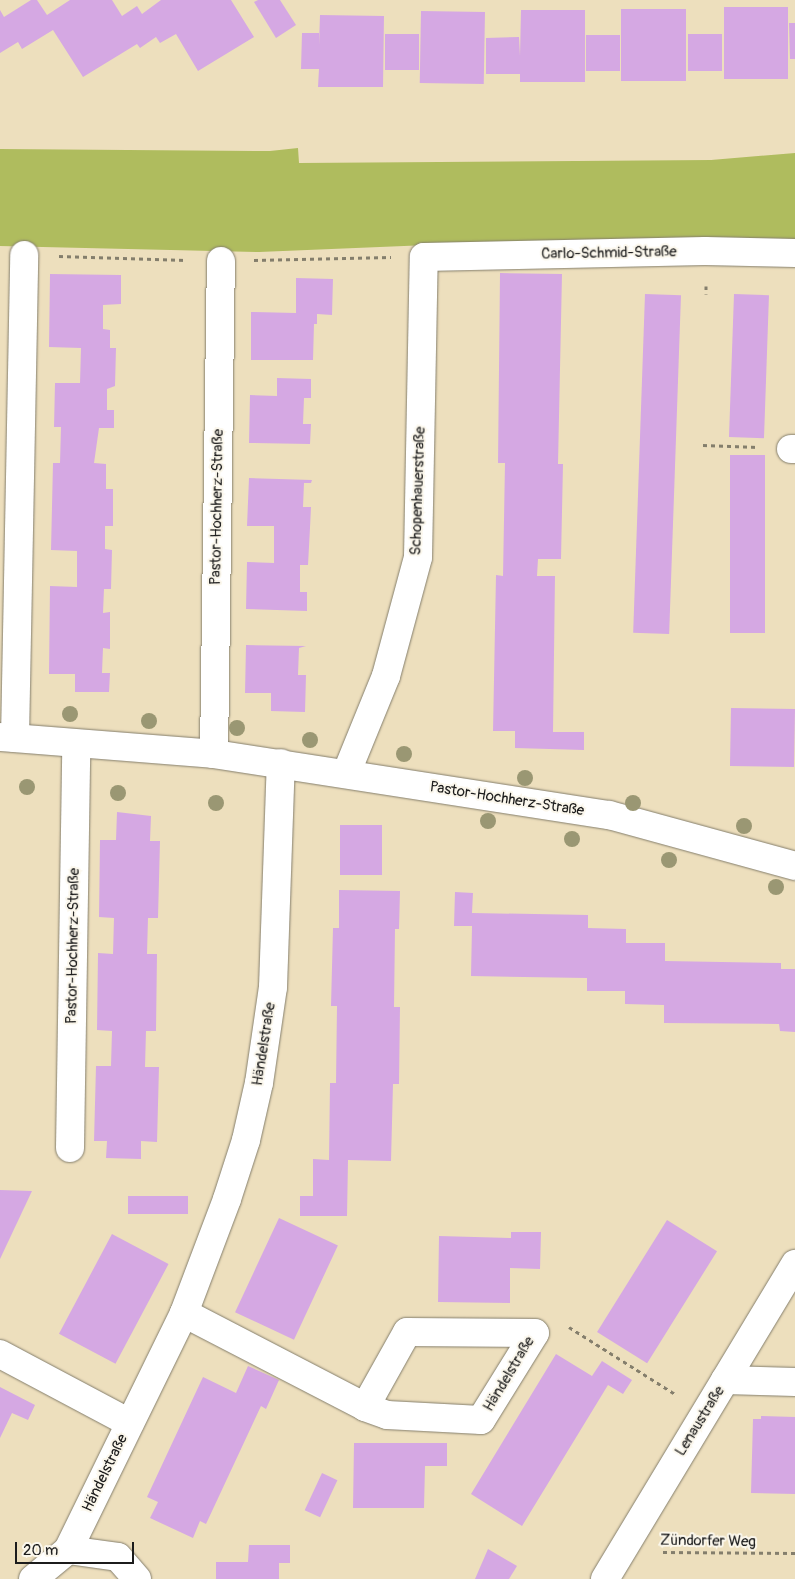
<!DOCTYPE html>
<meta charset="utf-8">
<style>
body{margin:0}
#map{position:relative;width:795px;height:1579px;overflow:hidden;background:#eddfbd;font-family:Pangolin,sans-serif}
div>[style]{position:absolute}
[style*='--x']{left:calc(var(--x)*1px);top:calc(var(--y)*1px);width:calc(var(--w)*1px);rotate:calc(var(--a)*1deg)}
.green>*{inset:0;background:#afbc5e}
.building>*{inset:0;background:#d5a8e3;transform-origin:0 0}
.path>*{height:3px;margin-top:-1.5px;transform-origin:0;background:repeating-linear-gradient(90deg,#847e6c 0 4px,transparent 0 8px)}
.roads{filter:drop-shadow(0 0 1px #847e6c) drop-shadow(0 0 1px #847e6c)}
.minor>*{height:28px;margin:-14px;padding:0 14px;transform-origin:14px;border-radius:14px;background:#fff}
.trees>*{width:16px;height:16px;margin:-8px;border-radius:50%;background:#9a9773}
span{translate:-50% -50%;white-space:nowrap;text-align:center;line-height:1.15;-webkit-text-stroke:4px #fbf7ec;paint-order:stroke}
.street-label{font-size:15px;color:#1c1c1c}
.scale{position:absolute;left:15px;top:1542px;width:119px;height:22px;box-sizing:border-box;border:2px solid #1c1c1c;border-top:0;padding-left:6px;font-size:15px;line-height:18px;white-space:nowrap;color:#1c1c1c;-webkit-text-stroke:4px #fbf7ec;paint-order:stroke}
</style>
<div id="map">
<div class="green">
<i style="clip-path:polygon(298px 148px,299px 163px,711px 160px,795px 153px,795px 241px,428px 245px,259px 252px,0 246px,0 149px,270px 151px)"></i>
</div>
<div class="building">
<i style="clip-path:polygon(31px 0,37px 0,47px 15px,70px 0,112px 0,122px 16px,137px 6px,142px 14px,161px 0,231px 0,254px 37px,198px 71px,176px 34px,160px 43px,156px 37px,140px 48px,137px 44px,83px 77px,53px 30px,22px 49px,18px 42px,0 53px,0 10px,4px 17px)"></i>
<i style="clip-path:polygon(258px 0,280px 0,296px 25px,276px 38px,254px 2px)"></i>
<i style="left:724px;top:7px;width:64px;height:72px"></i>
<i style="left:621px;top:9px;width:65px;height:72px"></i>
<i style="clip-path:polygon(521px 10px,585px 10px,585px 82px,520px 82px,520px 74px,486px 74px,486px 38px,519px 37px,520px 56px)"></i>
<i style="left:421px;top:11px;width:64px;height:72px;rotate:1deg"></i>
<i style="clip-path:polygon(320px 15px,384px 16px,383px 87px,318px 87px,319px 69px,301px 69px,302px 33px,319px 33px,319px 45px)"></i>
<i style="clip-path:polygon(789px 23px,795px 23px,795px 59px,790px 59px)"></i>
<i style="left:385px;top:34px;width:34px;height:36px"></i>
<i style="left:688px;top:34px;width:34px;height:37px"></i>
<i style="left:586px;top:35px;width:34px;height:36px"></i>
<i style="clip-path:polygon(500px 273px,562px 274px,558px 464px,563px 464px,561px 559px,538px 559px,537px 576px,555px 576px,553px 732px,584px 732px,584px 750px,515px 748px,515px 731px,493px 731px,496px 575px,503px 576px,505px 463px,498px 463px)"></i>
<i style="clip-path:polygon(50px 274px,121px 275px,121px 304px,103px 305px,103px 329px,110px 330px,110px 348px,116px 348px,115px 386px,107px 389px,107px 410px,114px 410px,114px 428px,99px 428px,94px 463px,106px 464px,106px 489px,113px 489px,113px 526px,105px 526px,105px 549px,112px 550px,111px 589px,104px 589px,103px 613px,110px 612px,110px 649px,103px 648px,102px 673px,110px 673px,109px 692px,75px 692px,75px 674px,49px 674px,50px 586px,77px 587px,77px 551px,51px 550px,53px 463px,60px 463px,61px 427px,54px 427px,55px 383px,80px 383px,81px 348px,49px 347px)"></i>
<i style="clip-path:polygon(296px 278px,333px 279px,332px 315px,317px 314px,317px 324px,314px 324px,313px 360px,251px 360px,251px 312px,296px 313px)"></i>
<i style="left:645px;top:294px;width:36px;height:339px;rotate:2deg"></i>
<i style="left:734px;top:294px;width:35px;height:143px;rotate:2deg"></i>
<i style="clip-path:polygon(277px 378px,311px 379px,311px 398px,304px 398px,303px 424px,311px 424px,310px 444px,249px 443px,250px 395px,277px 396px)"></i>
<i style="left:730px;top:455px;width:35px;height:178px"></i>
<i style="clip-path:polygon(249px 478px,312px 480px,311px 483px,304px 483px,303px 507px,311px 507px,310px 528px,308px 565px,300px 565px,300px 592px,307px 592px,307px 611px,246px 609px,247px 562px,274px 563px,274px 526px,247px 526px)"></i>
<i style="clip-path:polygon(246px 645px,306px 646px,299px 648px,298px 675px,306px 675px,305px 712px,271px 711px,271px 693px,245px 693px)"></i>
<i style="left:731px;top:708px;width:64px;height:58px;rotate:1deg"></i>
<i style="clip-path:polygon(117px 812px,151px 816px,150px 841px,160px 841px,158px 918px,148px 918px,147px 954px,157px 954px,156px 1031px,146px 1031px,145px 1067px,159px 1067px,157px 1142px,141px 1141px,141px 1159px,106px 1158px,107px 1141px,94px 1141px,96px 1066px,111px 1066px,112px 1031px,97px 1030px,98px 953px,113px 954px,114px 918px,99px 917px,100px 840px,116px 840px)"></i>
<i style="left:340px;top:825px;width:42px;height:50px"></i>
<i style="clip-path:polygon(339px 890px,400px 891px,399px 929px,395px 929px,394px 1007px,400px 1007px,399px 1084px,393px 1084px,391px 1161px,348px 1160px,347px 1216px,300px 1216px,300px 1196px,313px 1196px,313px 1159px,329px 1160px,330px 1083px,336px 1083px,337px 1006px,331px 1006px,333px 928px,339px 928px)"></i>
<i style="clip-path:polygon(455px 892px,473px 893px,472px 913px,588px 915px,588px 928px,626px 929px,626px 943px,665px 943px,665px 961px,781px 963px,781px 969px,795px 969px,795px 1032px,780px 1031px,779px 1024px,664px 1023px,664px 1005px,625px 1004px,625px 991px,587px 991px,587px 978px,471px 976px,472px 926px,454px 926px)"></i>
<i style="clip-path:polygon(0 1190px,32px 1191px,0 1259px)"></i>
<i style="left:128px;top:1196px;width:60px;height:18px"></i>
<i style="left:279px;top:1218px;width:65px;height:104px;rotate:25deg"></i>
<i style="left:667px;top:1220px;width:59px;height:132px;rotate:32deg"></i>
<i style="clip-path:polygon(511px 1232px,541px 1232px,540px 1269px,510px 1268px,510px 1303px,438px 1302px,439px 1236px,511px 1238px)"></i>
<i style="left:112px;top:1234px;width:64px;height:113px;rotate:28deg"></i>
<i style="clip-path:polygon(556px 1354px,592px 1376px,602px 1361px,632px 1380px,623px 1394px,608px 1385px,522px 1526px,471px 1494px)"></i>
<i style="clip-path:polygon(248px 1366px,279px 1380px,266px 1409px,261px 1406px,206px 1524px,200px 1521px,193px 1538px,150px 1518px,158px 1502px,147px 1497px,203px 1377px,236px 1393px)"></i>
<i style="clip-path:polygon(0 1387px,35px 1405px,28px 1420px,12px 1413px,0 1438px)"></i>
<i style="clip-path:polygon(761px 1416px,795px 1417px,795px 1494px,751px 1493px,753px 1419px,761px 1419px)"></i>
<i style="clip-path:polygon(354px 1443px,447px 1443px,447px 1466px,425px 1466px,424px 1508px,353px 1508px)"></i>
<i style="left:322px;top:1473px;width:17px;height:41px;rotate:25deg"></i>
<i style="clip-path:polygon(249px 1545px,290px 1545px,290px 1563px,279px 1563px,279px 1579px,216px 1579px,216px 1562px,248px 1562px)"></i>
<i style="clip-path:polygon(488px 1549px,517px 1566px,509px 1579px,475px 1579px)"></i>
</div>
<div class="path">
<i style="--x:59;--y:256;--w:127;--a:1.8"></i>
<i style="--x:254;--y:260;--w:137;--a:-1.3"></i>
<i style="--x:706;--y:286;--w:8;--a:90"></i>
<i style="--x:703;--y:445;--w:55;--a:2.1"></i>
<i style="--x:569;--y:1327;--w:125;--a:32.3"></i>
<i style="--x:663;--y:1552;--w:132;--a:0.4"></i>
</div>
<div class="roads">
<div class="minor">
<i style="--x:791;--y:449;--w:4;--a:0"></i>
<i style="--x:0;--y:737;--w:215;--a:4.5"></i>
<i style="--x:214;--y:754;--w:400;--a:8.8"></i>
<i style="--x:609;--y:815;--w:193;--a:15.3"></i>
<i style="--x:15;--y:738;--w:483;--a:-88.9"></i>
<i style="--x:214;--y:754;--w:493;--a:-89.2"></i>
<i style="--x:346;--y:774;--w:106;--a:-67.8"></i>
<i style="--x:386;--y:676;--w:123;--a:-74.9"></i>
<i style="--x:418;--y:557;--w:300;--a:-88.9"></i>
<i style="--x:424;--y:257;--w:281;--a:-1.2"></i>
<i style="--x:705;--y:251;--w:90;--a:1.3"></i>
<i style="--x:70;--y:1148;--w:403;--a:-89.1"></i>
<i style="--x:184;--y:1313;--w:204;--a:27.4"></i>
<i style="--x:365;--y:1407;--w:23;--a:20"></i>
<i style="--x:387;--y:1415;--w:94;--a:3"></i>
<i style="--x:481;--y:1420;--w:102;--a:-58.2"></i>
<i style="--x:535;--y:1333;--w:128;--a:-179.6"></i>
<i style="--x:407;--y:1332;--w:86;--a:119.2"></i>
<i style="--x:0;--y:1354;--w:147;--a:28"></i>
<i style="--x:725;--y:1380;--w:70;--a:1.6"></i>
<i style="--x:68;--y:1550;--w:264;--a:-63.9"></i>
<i style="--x:184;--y:1313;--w:122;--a:-69.3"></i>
<i style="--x:227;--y:1199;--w:62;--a:-72.1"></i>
<i style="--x:246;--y:1140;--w:58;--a:-77.2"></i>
<i style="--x:259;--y:1083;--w:97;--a:-81.7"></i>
<i style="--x:273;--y:987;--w:224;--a:-88"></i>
<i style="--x:33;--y:1579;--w:45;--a:-39.6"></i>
<i style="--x:68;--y:1550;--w:50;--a:8"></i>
<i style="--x:118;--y:1557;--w:29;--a:49"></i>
<i style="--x:605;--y:1579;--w:368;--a:-58.9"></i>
</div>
</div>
<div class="trees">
<i style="left:70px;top:714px"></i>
<i style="left:149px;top:721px"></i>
<i style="left:237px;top:728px"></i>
<i style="left:310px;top:740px"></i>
<i style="left:404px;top:754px"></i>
<i style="left:525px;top:778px"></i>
<i style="left:27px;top:787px"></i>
<i style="left:118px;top:793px"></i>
<i style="left:216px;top:803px"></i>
<i style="left:633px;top:803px"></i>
<i style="left:488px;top:821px"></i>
<i style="left:744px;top:826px"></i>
<i style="left:572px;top:839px"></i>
<i style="left:669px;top:860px"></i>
<i style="left:776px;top:887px"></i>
</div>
<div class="street-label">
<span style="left:609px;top:253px;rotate:-1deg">Carlo-Schmid-Straße</span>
<span style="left:418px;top:491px;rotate:-88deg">Schopenhauerstraße</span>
<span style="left:217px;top:507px;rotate:-89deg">Pastor-Hochherz-Straße</span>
<span style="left:507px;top:799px;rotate:9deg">Pastor-Hochherz-Straße</span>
<span style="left:73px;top:946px;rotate:-89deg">Pastor-Hochherz-Straße</span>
<span style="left:264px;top:1044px;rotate:-81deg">Händelstraße</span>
<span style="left:509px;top:1374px;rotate:-59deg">Händelstraße</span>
<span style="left:700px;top:1421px;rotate:-58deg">Lenaustraße</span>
<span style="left:105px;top:1473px;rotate:-64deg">Händelstraße</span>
<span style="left:708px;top:1541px;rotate:1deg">Zündorfer Weg</span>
</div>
<div class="scale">20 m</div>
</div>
